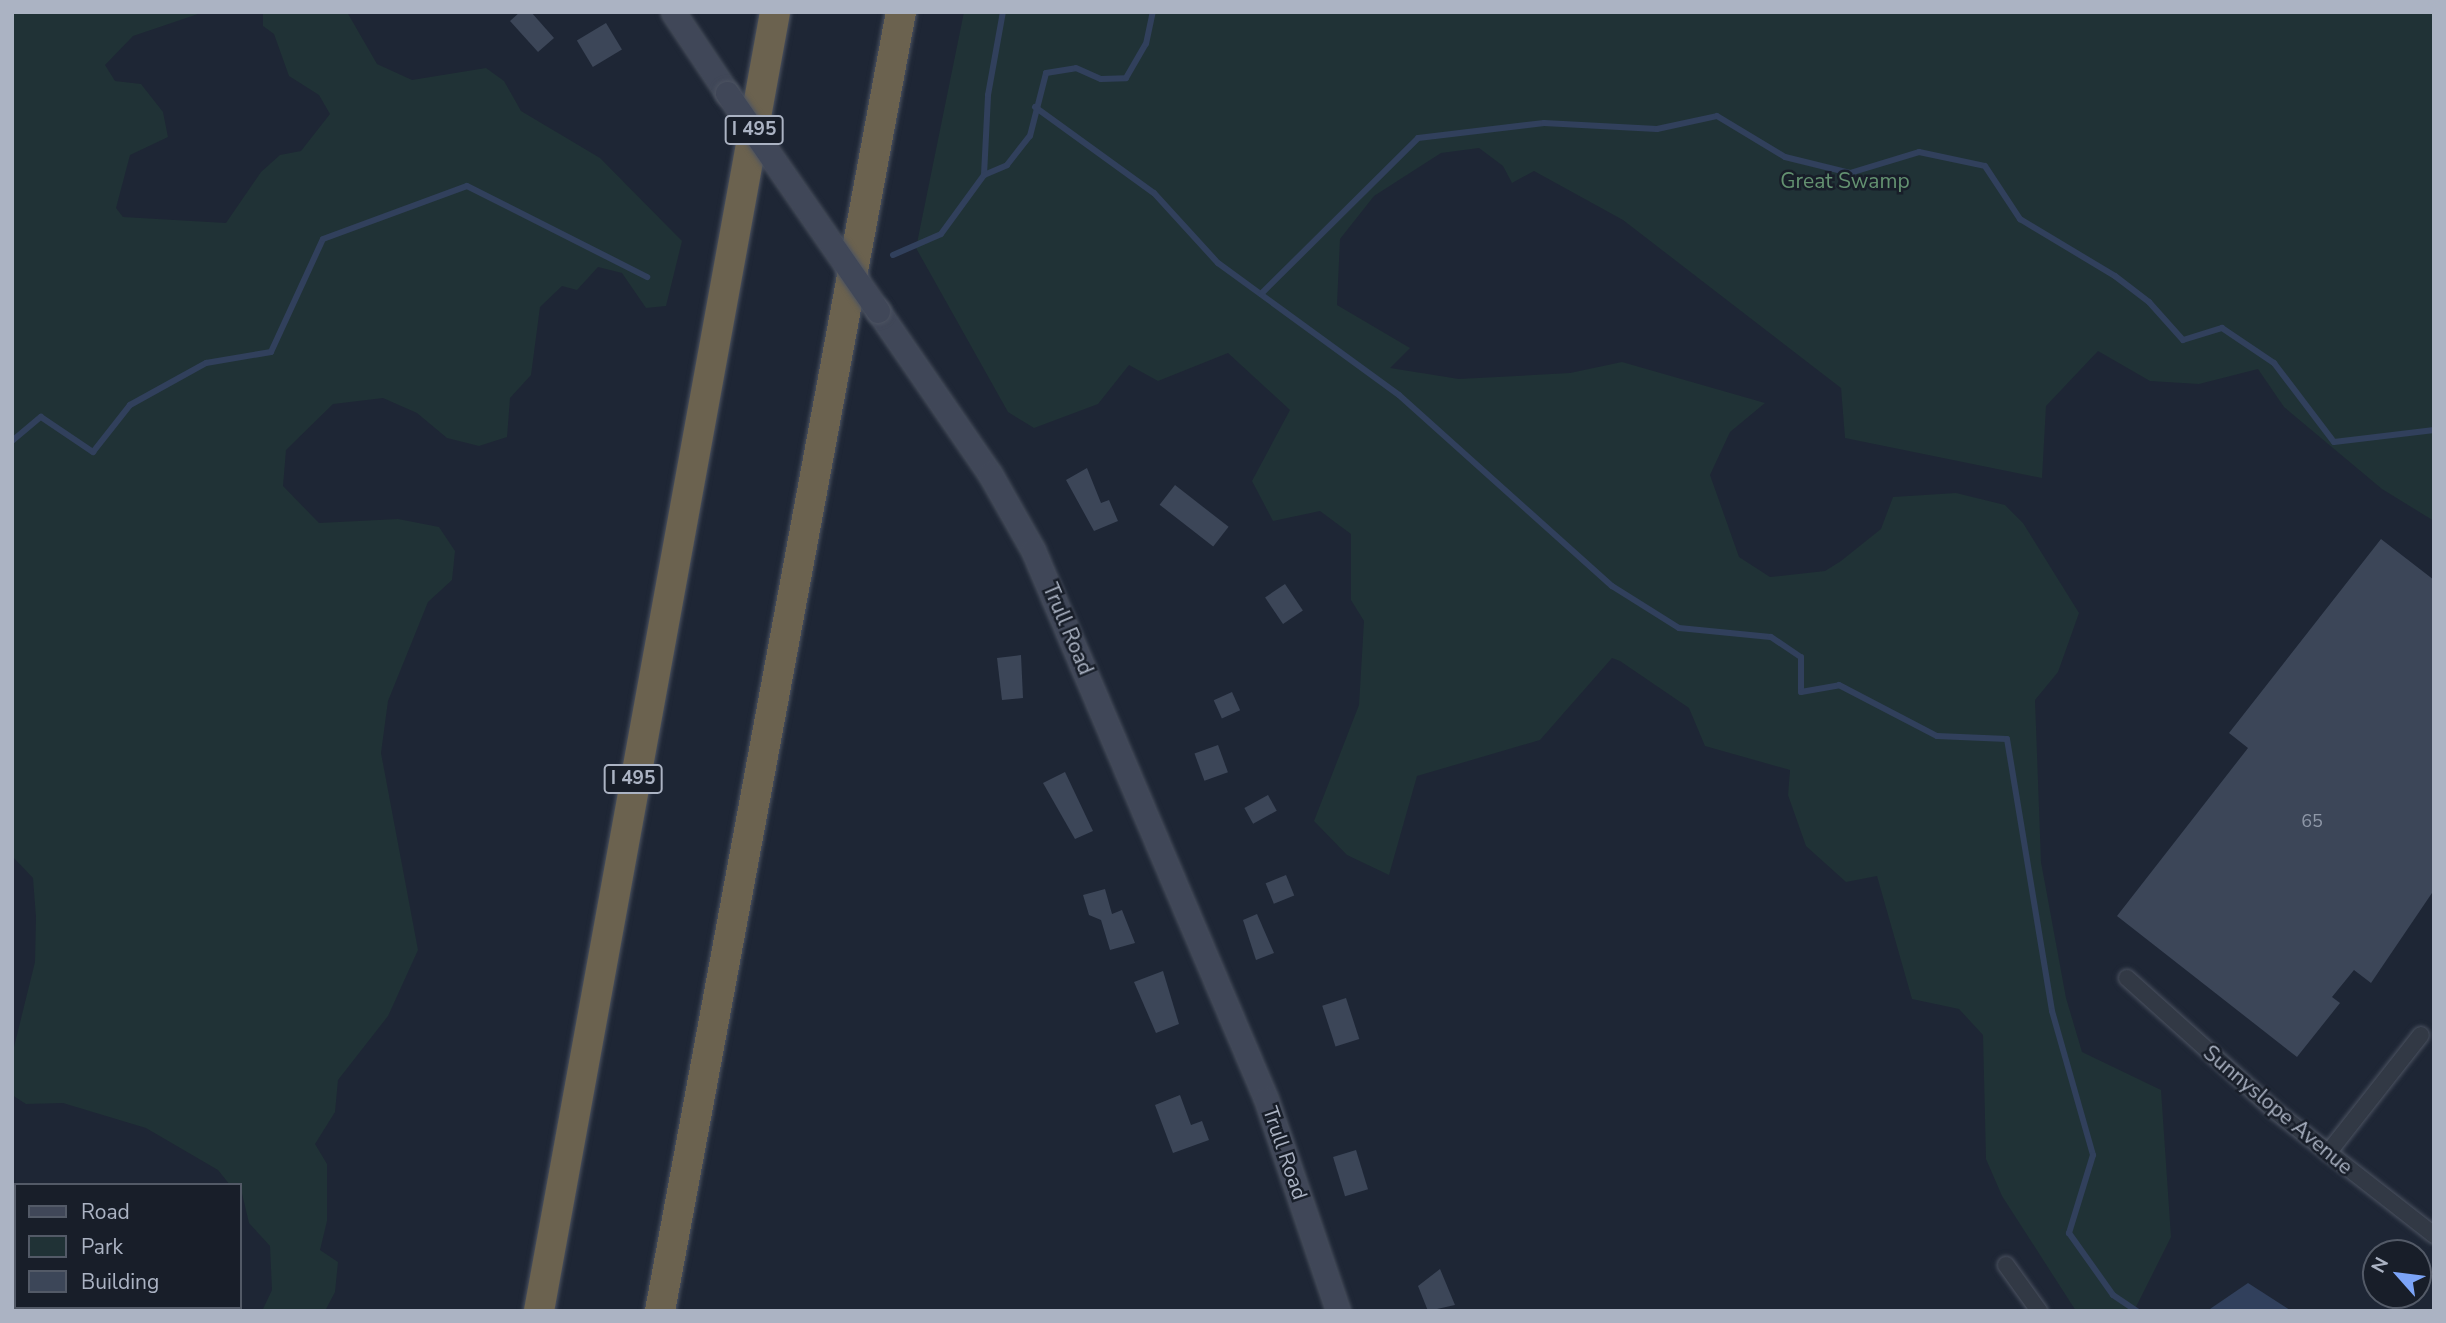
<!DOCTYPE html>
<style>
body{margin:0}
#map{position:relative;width:2446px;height:1323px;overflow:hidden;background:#1e2635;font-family:"Nunito Sans",sans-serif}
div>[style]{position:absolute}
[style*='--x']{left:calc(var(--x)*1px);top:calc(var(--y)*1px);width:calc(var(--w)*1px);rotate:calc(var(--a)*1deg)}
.green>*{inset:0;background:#203236}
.water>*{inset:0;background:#31405c}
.stream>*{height:6px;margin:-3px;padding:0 3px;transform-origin:3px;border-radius:3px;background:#31405c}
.building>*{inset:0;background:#3c4658;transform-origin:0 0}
.roads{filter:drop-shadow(0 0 2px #4c5361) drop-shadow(0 0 2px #4c5361)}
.street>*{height:16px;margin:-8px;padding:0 8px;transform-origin:8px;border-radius:8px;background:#323945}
.secondary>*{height:23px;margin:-11.5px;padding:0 11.5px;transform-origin:11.5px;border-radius:11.5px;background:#404758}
.highway>*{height:30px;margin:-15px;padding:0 15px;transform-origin:15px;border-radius:15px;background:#6b624f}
.bridges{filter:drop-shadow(0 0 2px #4c5361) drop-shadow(0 0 2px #4c5361)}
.secondary-bridge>*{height:23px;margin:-11.5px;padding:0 11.5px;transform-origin:11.5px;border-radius:11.5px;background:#404758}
span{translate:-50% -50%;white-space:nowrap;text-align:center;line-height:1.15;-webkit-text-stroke:5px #181e29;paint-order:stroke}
.number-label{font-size:18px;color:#8f98a8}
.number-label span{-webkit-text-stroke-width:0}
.shield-label span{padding:2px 5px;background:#181e29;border:2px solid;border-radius:5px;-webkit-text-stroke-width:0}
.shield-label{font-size:19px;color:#abb3c3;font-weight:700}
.park-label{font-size:21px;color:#649271}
.street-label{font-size:21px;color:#abb3c3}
.frame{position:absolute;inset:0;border:14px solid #abb3c3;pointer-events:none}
.legend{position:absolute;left:14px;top:1183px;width:228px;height:126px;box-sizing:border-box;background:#181e29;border:2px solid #535a67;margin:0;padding:9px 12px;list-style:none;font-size:21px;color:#abb3c3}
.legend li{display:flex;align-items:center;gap:14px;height:35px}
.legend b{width:35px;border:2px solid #535a67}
.north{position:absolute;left:2362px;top:1239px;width:70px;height:70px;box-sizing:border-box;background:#181e29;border:2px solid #535a67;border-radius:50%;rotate:298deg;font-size:19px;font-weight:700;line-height:28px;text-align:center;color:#abb3c3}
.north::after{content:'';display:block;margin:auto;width:24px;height:32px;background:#7ca4f7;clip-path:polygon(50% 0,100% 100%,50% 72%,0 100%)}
</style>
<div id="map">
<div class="green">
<i style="clip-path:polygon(12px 12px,204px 12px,133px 36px,105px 65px,115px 81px,141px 84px,163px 112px,168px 137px,130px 155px,116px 208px,123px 217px,226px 223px,261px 172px,280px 155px,301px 151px,330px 114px,319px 95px,289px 76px,274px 34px,263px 26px,263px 12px,347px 12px,377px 64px,412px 80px,486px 68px,504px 81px,521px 111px,600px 158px,682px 241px,666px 306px,646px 308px,622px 273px,598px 267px,577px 290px,562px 286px,540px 307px,531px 375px,510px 398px,507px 437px,479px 446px,447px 438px,417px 413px,383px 398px,333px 404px,286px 450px,283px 486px,319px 523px,398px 519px,439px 527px,455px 551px,452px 580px,428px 602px,388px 701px,381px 753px,418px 950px,388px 1016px,338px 1080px,335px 1112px,315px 1144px,327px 1164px,327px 1221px,320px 1250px,338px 1262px,335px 1292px,325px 1311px,262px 1311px,272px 1290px,270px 1246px,249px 1223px,240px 1185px,230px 1185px,218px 1170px,146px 1128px,63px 1103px,26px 1104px,12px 1095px,13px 1051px,35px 962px,36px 917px,33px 878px,12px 856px)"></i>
<i style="clip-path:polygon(964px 12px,2434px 12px,2434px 521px,2382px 489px,2284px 407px,2258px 369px,2199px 384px,2150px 381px,2098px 351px,2046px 406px,2042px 478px,1845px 438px,1841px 388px,1623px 220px,1534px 171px,1512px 183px,1503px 166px,1479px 148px,1441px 153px,1374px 196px,1340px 239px,1337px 305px,1410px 348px,1390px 368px,1459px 379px,1570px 373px,1622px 362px,1765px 403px,1730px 432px,1710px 475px,1739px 557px,1770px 577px,1825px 571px,1841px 561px,1881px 529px,1893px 497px,1956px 493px,2005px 505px,2023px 523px,2079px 613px,2058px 672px,2035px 700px,2041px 862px,2066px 998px,2082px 1052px,2161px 1090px,2171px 1237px,2134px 1311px,2076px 1311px,2002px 1196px,1986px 1159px,1983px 1035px,1959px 1009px,1912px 999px,1877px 876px,1846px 882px,1806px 846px,1788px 795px,1790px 770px,1705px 746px,1689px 708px,1620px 661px,1612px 658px,1540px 740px,1417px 776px,1389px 875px,1347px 855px,1314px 821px,1359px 705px,1364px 621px,1351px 600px,1351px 534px,1320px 511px,1273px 521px,1252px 481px,1290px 410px,1228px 353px,1158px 381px,1129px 365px,1098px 404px,1034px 428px,1008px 412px,916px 248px)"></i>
</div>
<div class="water">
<i style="clip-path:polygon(2248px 1283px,2290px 1310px,2290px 1311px,2207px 1311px)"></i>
</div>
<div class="stream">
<i style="--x:1035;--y:107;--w:147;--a:35.9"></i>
<i style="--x:1154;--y:193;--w:95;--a:47.6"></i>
<i style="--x:1218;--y:263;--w:224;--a:36.1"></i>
<i style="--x:1399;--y:395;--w:286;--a:41.9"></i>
<i style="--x:1612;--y:586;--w:79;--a:32.1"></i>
<i style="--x:1679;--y:628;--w:92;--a:5.6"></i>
<i style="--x:1771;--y:637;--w:36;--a:34"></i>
<i style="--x:1801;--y:657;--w:35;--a:90"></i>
<i style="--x:1801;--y:692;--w:39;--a:-10"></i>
<i style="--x:1839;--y:685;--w:110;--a:27.5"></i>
<i style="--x:1937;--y:736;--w:70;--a:2.5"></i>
<i style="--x:2007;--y:739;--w:276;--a:80.6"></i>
<i style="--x:2052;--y:1011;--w:150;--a:74.1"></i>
<i style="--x:2093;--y:1155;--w:82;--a:107.1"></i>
<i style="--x:2069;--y:1233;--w:76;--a:54.6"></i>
<i style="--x:2113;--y:1295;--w:29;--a:34"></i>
<i style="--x:984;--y:175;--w:80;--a:-87.1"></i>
<i style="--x:988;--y:95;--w:84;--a:-79.8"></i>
<i style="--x:893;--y:255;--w:52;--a:-23.6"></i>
<i style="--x:941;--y:234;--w:73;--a:-53.9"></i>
<i style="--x:984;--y:175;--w:25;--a:-23"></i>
<i style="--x:1007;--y:165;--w:37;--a:-52"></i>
<i style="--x:1030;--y:136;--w:65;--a:-75.7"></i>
<i style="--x:1046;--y:73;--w:30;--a:-9"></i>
<i style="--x:1076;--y:68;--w:27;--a:24"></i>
<i style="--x:1101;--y:79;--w:25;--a:-2"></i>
<i style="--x:1126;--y:78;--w:39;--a:-60"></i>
<i style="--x:1146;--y:44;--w:33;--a:-78"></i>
<i style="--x:1261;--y:294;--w:221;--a:-44.8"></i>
<i style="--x:1418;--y:138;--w:127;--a:-6.8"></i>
<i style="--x:1544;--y:123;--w:113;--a:3"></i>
<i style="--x:1657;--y:129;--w:61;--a:-12.2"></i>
<i style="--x:1717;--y:116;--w:79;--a:31.1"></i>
<i style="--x:1785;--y:157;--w:67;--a:13.8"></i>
<i style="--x:1850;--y:173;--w:72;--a:-16.9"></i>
<i style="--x:1919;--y:152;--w:67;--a:12"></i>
<i style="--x:1985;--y:166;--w:64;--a:56.6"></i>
<i style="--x:2020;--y:219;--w:111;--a:31"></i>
<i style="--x:2115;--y:276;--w:43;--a:37.4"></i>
<i style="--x:2149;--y:302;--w:51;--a:48.2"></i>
<i style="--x:2183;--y:340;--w:41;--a:-17.1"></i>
<i style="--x:2222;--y:328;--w:63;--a:33.9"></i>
<i style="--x:2274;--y:363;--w:99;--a:52.8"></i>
<i style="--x:2334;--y:442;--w:101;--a:-6.8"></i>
<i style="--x:12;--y:441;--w:38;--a:-40"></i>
<i style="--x:41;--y:417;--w:63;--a:33.9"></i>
<i style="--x:93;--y:452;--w:60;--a:-51.8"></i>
<i style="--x:130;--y:405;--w:87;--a:-28.9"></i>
<i style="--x:206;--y:363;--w:66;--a:-9.6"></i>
<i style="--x:271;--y:352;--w:124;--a:-65.3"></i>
<i style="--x:323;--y:239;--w:153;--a:-20.2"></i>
<i style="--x:467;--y:186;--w:202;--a:26.8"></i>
</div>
<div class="building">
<i style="clip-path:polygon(520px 12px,531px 12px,554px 38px,538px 52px,510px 21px)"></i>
<i style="left:606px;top:23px;width:31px;height:34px;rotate:59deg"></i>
<i style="clip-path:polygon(1087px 468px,1101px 503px,1109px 500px,1118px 521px,1094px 531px,1066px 480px)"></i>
<i style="left:1175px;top:485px;width:68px;height:25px;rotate:38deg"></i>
<i style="clip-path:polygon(2381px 539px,2434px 580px,2434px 890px,2371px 983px,2354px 970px,2332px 997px,2340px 1003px,2297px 1057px,2117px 916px,2248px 748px,2229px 733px)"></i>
<i style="left:1285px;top:584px;width:32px;height:24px;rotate:56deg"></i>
<i style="clip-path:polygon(1021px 655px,1023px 698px,1002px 700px,997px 658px)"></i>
<i style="left:1232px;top:692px;width:20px;height:20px;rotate:66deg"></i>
<i style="left:1218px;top:745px;width:29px;height:25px;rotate:70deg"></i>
<i style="clip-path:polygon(1065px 772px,1093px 831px,1075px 839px,1043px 783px)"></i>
<i style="left:1268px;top:795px;width:18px;height:27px;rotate:61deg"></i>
<i style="left:1286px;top:875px;width:22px;height:22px;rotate:68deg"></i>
<i style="clip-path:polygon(1105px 889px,1112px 914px,1122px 910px,1135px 943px,1110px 950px,1101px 920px,1089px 915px,1083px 895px)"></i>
<i style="clip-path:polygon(1257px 914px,1274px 953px,1256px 960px,1243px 920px)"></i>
<i style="clip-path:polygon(1163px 971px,1179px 1024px,1156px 1033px,1134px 982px)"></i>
<i style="left:1346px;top:998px;width:43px;height:25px;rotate:72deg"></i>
<i style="clip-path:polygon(1180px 1095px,1191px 1125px,1202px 1121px,1209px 1140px,1173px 1153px,1155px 1105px)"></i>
<i style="left:1356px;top:1150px;width:41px;height:24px;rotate:73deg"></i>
<i style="clip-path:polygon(1440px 1269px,1455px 1305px,1428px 1311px,1418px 1286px)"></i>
</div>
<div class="roads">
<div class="street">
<i style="--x:2127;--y:978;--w:198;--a:41.9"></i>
<i style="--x:2274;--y:1110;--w:203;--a:38"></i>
<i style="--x:2328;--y:1153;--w:150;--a:-51.8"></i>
<i style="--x:2006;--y:1265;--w:57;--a:54.3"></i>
</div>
<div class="secondary">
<i style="--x:673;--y:12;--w:97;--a:56.3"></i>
<i style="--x:878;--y:311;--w:198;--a:55.5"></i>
<i style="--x:990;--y:474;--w:87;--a:60.5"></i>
<i style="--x:1033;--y:550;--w:596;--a:67"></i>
<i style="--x:1266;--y:1099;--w:224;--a:71.2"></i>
</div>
<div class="highway">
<i style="--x:539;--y:1311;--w:1320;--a:-79.7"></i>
<i style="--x:660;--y:1311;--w:1321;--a:-79.49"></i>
</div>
</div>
<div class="bridges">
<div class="secondary-bridge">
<i style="--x:727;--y:93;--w:265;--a:55.3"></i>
</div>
</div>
<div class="number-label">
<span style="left:2312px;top:821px">65</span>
</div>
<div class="shield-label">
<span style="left:754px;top:130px">I 495</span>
<span style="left:633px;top:779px">I 495</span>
</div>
<div class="park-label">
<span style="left:1845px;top:181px">Great Swamp</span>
</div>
<div class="street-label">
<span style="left:1068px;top:629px;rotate:67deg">Trull Road</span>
<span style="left:2278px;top:1110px;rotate:40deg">Sunnyslope Avenue</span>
<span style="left:1285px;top:1153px;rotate:71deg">Trull Road</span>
</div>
<div class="frame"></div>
<ul class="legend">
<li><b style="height:9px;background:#404758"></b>Road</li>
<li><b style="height:19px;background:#203236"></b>Park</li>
<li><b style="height:19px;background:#3c4658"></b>Building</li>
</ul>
<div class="north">N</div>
</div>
